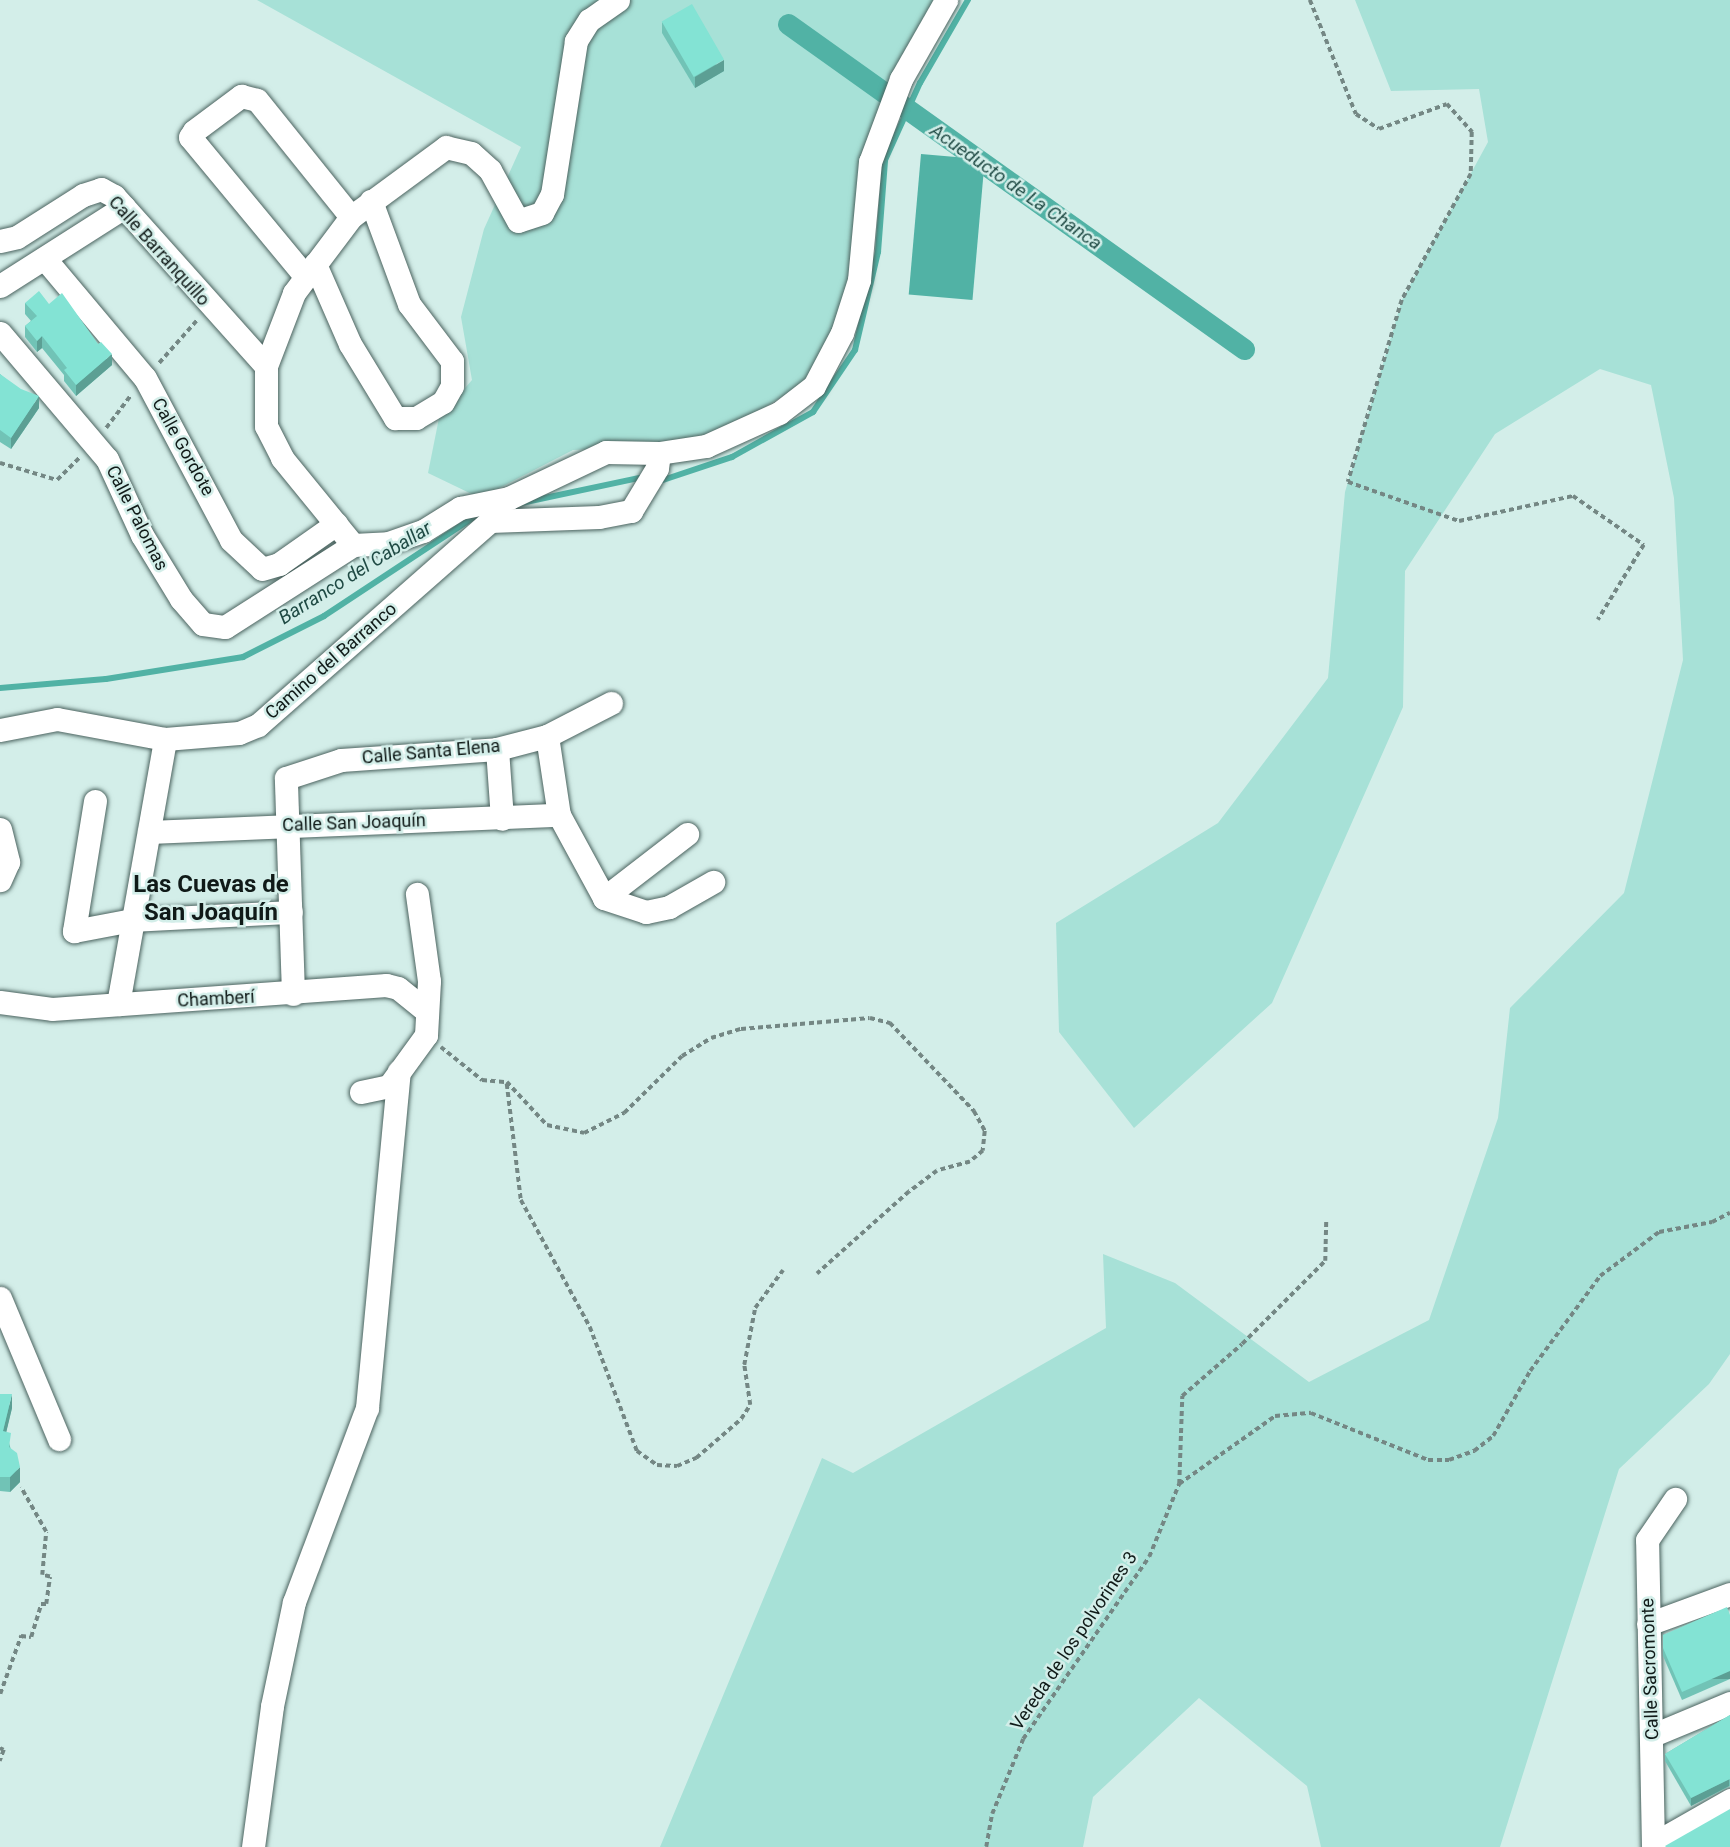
<!DOCTYPE html>
<meta charset="utf-8">
<style>
body{margin:0}
#map{position:relative;width:1730px;height:1847px;overflow:hidden;background:#d3eee9;font-family:Roboto,sans-serif}
div>[style]{position:absolute}
[style*='--x']{left:calc(var(--x)*1px);top:calc(var(--y)*1px);width:calc(var(--w)*1px);rotate:calc(var(--a)*1deg)}
.green>*{inset:0;background:#a7e1d7}
.water>*{inset:0;background:#51b2a5;transform-origin:0 0}
.stream>*{height:6px;margin:-3px;padding:0 3px;transform-origin:3px;border-radius:3px;background:#51b2a5}
.canal>*{height:21px;margin:-10.5px;padding:0 10.5px;transform-origin:10.5px;border-radius:10.5px;background:#51b2a5}
.path>*{height:3.5px;margin-top:-1.75px;transform-origin:0;background:repeating-linear-gradient(90deg,#748784 0 5px,transparent 0 8.5px)}
.roads{filter:drop-shadow(0 0 2px #4b635f) drop-shadow(0 0 2px #4b635f)}
.minor>*{height:23px;margin:-11.5px;padding:0 11.5px;transform-origin:11.5px;border-radius:11.5px;background:#fff}
.wall>*{inset:0;background:#71c3b6}
.shaded-wall>*{inset:0;background:#5c9f94;transform-origin:0 0}
.building>*{inset:0;background:#83e3d4;transform-origin:0 0}
span{translate:-50% -50%;white-space:nowrap;text-align:center;line-height:1.15;-webkit-text-stroke:5px #d3eee9;paint-order:stroke}
.street-label{font-size:18px;color:#101a18}
.water-label{font-size:19px;color:#1f4a44;font-style:italic}
.district-label{font-size:24px;color:#101a18;font-weight:700}
</style>
<div id="map">
<div class="green">
<i style="clip-path:polygon(257px 0,937px 0,893px 74px,855px 254px,828px 349px,804px 383px,733px 427px,676px 445px,573px 450px,480px 498px,428px 473px,439px 418px,472px 380px,461px 317px,484px 229px,521px 147px)"></i>
<i style="clip-path:polygon(1355px 0,1730px 0,1730px 1354px,1709px 1384px,1619px 1469px,1500px 1847px,1321px 1847px,1307px 1786px,1199px 1698px,1093px 1797px,1083px 1847px,660px 1847px,822px 1458px,853px 1473px,1106px 1328px,1103px 1254px,1175px 1283px,1309px 1382px,1429px 1320px,1498px 1118px,1510px 1008px,1624px 893px,1683px 660px,1674px 498px,1651px 385px,1600px 369px,1495px 434px,1405px 571px,1403px 707px,1272px 1003px,1134px 1128px,1059px 1032px,1056px 923px,1218px 823px,1328px 678px,1345px 492px,1402px 300px,1488px 142px,1479px 89px,1391px 91px)"></i>
</div>
<div class="water">
<i style="left:921px;top:154px;width:64px;height:141px;rotate:5deg"></i>
</div>
<div class="stream">
<i style="--x:663;--y:480;--w:73;--a:-18.4"></i>
<i style="--x:732;--y:457;--w:93;--a:-29.1"></i>
<i style="--x:813;--y:412;--w:75;--a:-55.9"></i>
<i style="--x:855;--y:350;--w:101;--a:-76.8"></i>
<i style="--x:878;--y:252;--w:92;--a:-85.6"></i>
<i style="--x:885;--y:160;--w:85;--a:-65.6"></i>
<i style="--x:920;--y:83;--w:96;--a:-60"></i>
<i style="--x:521;--y:503;--w:121;--a:-12"></i>
<i style="--x:0;--y:688;--w:106;--a:-4.9"></i>
<i style="--x:106;--y:679;--w:139;--a:-9.1"></i>
<i style="--x:243;--y:657;--w:91;--a:-26.8"></i>
<i style="--x:324;--y:616;--w:187;--a:-33.4"></i>
</div>
<div class="canal">
<i style="--x:788;--y:24;--w:560;--a:35.48"></i>
</div>
<div class="path">
<i style="--x:1310;--y:0;--w:123;--a:68"></i>
<i style="--x:1356;--y:114;--w:27;--a:33"></i>
<i style="--x:1379;--y:129;--w:72;--a:-20.2"></i>
<i style="--x:1447;--y:104;--w:38;--a:48"></i>
<i style="--x:1472;--y:132;--w:42;--a:91.4"></i>
<i style="--x:1471;--y:174;--w:144;--a:118.7"></i>
<i style="--x:1402;--y:300;--w:190;--a:106.5"></i>
<i style="--x:1348;--y:482;--w:118;--a:19.4"></i>
<i style="--x:1459;--y:521;--w:117;--a:-12.4"></i>
<i style="--x:1573;--y:496;--w:86;--a:34.6"></i>
<i style="--x:1644;--y:545;--w:88;--a:121.5"></i>
<i style="--x:159;--y:363;--w:59;--a:-48.4"></i>
<i style="--x:106;--y:428;--w:41;--a:-52.9"></i>
<i style="--x:0;--y:463;--w:59;--a:16.6"></i>
<i style="--x:57;--y:480;--w:33;--a:-45"></i>
<i style="--x:441;--y:1047;--w:53;--a:38.8"></i>
<i style="--x:482;--y:1080;--w:25;--a:5"></i>
<i style="--x:507;--y:1082;--w:59;--a:47.1"></i>
<i style="--x:547;--y:1125;--w:38;--a:12"></i>
<i style="--x:584;--y:1133;--w:45;--a:-26.6"></i>
<i style="--x:624;--y:1113;--w:81;--a:-44.5"></i>
<i style="--x:682;--y:1056;--w:34;--a:-32"></i>
<i style="--x:711;--y:1038;--w:31;--a:-17"></i>
<i style="--x:741;--y:1029;--w:129;--a:-4.9"></i>
<i style="--x:870;--y:1018;--w:21;--a:14"></i>
<i style="--x:890;--y:1023;--w:122;--a:46.3"></i>
<i style="--x:974;--y:1111;--w:23;--a:61"></i>
<i style="--x:985;--y:1131;--w:20;--a:96"></i>
<i style="--x:983;--y:1151;--w:17;--a:140"></i>
<i style="--x:970;--y:1162;--w:34;--a:165"></i>
<i style="--x:937;--y:1171;--w:35;--a:143"></i>
<i style="--x:909;--y:1192;--w:123;--a:138.3"></i>
<i style="--x:507;--y:1084;--w:117;--a:83.1"></i>
<i style="--x:521;--y:1200;--w:145;--a:61.5"></i>
<i style="--x:590;--y:1327;--w:133;--a:69.2"></i>
<i style="--x:637;--y:1451;--w:24;--a:35"></i>
<i style="--x:657;--y:1465;--w:20;--a:3"></i>
<i style="--x:677;--y:1466;--w:21;--a:-23"></i>
<i style="--x:696;--y:1458;--w:60;--a:-40.9"></i>
<i style="--x:741;--y:1419;--w:17;--a:-57"></i>
<i style="--x:750;--y:1405;--w:40;--a:-98.5"></i>
<i style="--x:744;--y:1365;--w:58;--a:-79.1"></i>
<i style="--x:755;--y:1308;--w:47;--a:-53.6"></i>
<i style="--x:1179;--y:1484;--w:118;--a:-35.3"></i>
<i style="--x:1275;--y:1416;--w:36;--a:-5"></i>
<i style="--x:1311;--y:1413;--w:126;--a:21.9"></i>
<i style="--x:1428;--y:1460;--w:21;--a:0"></i>
<i style="--x:1449;--y:1460;--w:27;--a:-20"></i>
<i style="--x:1474;--y:1451;--w:24;--a:-38"></i>
<i style="--x:1493;--y:1436;--w:75;--a:-60.4"></i>
<i style="--x:1530;--y:1371;--w:118;--a:-53.6"></i>
<i style="--x:1600;--y:1276;--w:74;--a:-36.7"></i>
<i style="--x:1659;--y:1232;--w:54;--a:-10.7"></i>
<i style="--x:1712;--y:1222;--w:20;--a:-27"></i>
<i style="--x:0;--y:1694;--w:62;--a:-70.1"></i>
<i style="--x:21;--y:1636;--w:10;--a:6"></i>
<i style="--x:31;--y:1637;--w:34;--a:-73"></i>
<i style="--x:41;--y:1604;--w:5;--a:0"></i>
<i style="--x:46;--y:1604;--w:27;--a:-82"></i>
<i style="--x:50;--y:1577;--w:8;--a:-166"></i>
<i style="--x:42;--y:1575;--w:43;--a:-84.7"></i>
<i style="--x:46;--y:1532;--w:51;--a:-119.6"></i>
<i style="--x:0;--y:1748;--w:4;--a:27"></i>
<i style="--x:4;--y:1750;--w:12;--a:110"></i>
<i style="--x:986;--y:1847;--w:34;--a:-80"></i>
<i style="--x:992;--y:1814;--w:81;--a:-67.5"></i>
<i style="--x:1023;--y:1739;--w:221;--a:-55.3"></i>
<i style="--x:1149;--y:1557;--w:79;--a:-67.7"></i>
<i style="--x:1179;--y:1484;--w:88;--a:-88"></i>
<i style="--x:1182;--y:1396;--w:79;--a:-40.9"></i>
<i style="--x:1242;--y:1344;--w:117;--a:-45"></i>
<i style="--x:1325;--y:1261;--w:40;--a:-88.6"></i>
</div>
<div class="roads">
<div class="minor">
<i style="--x:618;--y:0;--w:35;--a:145"></i>
<i style="--x:589;--y:20;--w:25;--a:122"></i>
<i style="--x:576;--y:41;--w:155;--a:98.9"></i>
<i style="--x:552;--y:194;--w:21;--a:118"></i>
<i style="--x:542;--y:213;--w:25;--a:162"></i>
<i style="--x:518;--y:221;--w:58;--a:-118.8"></i>
<i style="--x:490;--y:170;--w:25;--a:-138"></i>
<i style="--x:471;--y:153;--w:26;--a:-167"></i>
<i style="--x:446;--y:147;--w:118;--a:143.6"></i>
<i style="--x:351;--y:217;--w:95;--a:126.9"></i>
<i style="--x:294;--y:293;--w:78;--a:111"></i>
<i style="--x:266;--y:366;--w:60;--a:90"></i>
<i style="--x:266;--y:426;--w:36;--a:63"></i>
<i style="--x:282;--y:458;--w:112;--a:50.8"></i>
<i style="--x:353;--y:545;--w:35;--a:-3"></i>
<i style="--x:388;--y:543;--w:37;--a:-19"></i>
<i style="--x:423;--y:531;--w:44;--a:-31.9"></i>
<i style="--x:460;--y:508;--w:50;--a:-11.5"></i>
<i style="--x:509;--y:498;--w:107;--a:-25.4"></i>
<i style="--x:606;--y:452;--w:53;--a:1.1"></i>
<i style="--x:659;--y:453;--w:48;--a:-8.5"></i>
<i style="--x:706;--y:446;--w:80;--a:-24.3"></i>
<i style="--x:779;--y:413;--w:44;--a:-37.6"></i>
<i style="--x:814;--y:386;--w:60;--a:-62.2"></i>
<i style="--x:842;--y:333;--w:56;--a:-72.2"></i>
<i style="--x:859;--y:280;--w:119;--a:-84.7"></i>
<i style="--x:870;--y:162;--w:89;--a:-69.5"></i>
<i style="--x:901;--y:79;--w:91;--a:-60.3"></i>
<i style="--x:0;--y:241;--w:17;--a:-13"></i>
<i style="--x:17;--y:237;--w:78;--a:-32.5"></i>
<i style="--x:83;--y:195;--w:19;--a:-18"></i>
<i style="--x:101;--y:189;--w:15;--a:28"></i>
<i style="--x:114;--y:196;--w:228;--a:48.2"></i>
<i style="--x:45;--y:259;--w:155;--a:50"></i>
<i style="--x:145;--y:378;--w:183;--a:62"></i>
<i style="--x:231;--y:540;--w:42;--a:43.1"></i>
<i style="--x:262;--y:569;--w:18;--a:-16"></i>
<i style="--x:279;--y:564;--w:70;--a:-35.1"></i>
<i style="--x:315;--y:264;--w:87;--a:66.4"></i>
<i style="--x:350;--y:344;--w:87;--a:58.7"></i>
<i style="--x:395;--y:418;--w:21;--a:0"></i>
<i style="--x:416;--y:418;--w:31;--a:-31"></i>
<i style="--x:443;--y:402;--w:18;--a:-61"></i>
<i style="--x:452;--y:386;--w:25;--a:-90"></i>
<i style="--x:452;--y:361;--w:71;--a:-127"></i>
<i style="--x:409;--y:304;--w:110;--a:-110.3"></i>
<i style="--x:305;--y:276;--w:180;--a:-129.6"></i>
<i style="--x:190;--y:137;--w:7;--a:-56"></i>
<i style="--x:194;--y:131;--w:59;--a:-36.7"></i>
<i style="--x:241;--y:96;--w:16;--a:14"></i>
<i style="--x:257;--y:100;--w:150;--a:51.2"></i>
<i style="--x:0;--y:286;--w:147;--a:-32.5"></i>
<i style="--x:0;--y:333;--w:165;--a:49.7"></i>
<i style="--x:107;--y:459;--w:84;--a:65.3"></i>
<i style="--x:142;--y:535;--w:75;--a:58.6"></i>
<i style="--x:181;--y:599;--w:33;--a:49"></i>
<i style="--x:203;--y:624;--w:22;--a:8"></i>
<i style="--x:225;--y:627;--w:152;--a:-32.6"></i>
<i style="--x:0;--y:730;--w:58;--a:-10.9"></i>
<i style="--x:57;--y:719;--w:110;--a:10.5"></i>
<i style="--x:547;--y:736;--w:80;--a:81.4"></i>
<i style="--x:559;--y:815;--w:94;--a:61.5"></i>
<i style="--x:604;--y:898;--w:44;--a:18.4"></i>
<i style="--x:646;--y:912;--w:24;--a:-12"></i>
<i style="--x:669;--y:907;--w:51;--a:-29.6"></i>
<i style="--x:497;--y:749;--w:70;--a:85.9"></i>
<i style="--x:95;--y:801;--w:132;--a:99.2"></i>
<i style="--x:74;--y:931;--w:59;--a:-10.7"></i>
<i style="--x:132;--y:920;--w:159;--a:-2.9"></i>
<i style="--x:0;--y:829;--w:34;--a:76"></i>
<i style="--x:8;--y:862;--w:20;--a:114"></i>
<i style="--x:149;--y:832;--w:410;--a:-2.4"></i>
<i style="--x:604;--y:898;--w:105;--a:-37.6"></i>
<i style="--x:293;--y:994;--w:216;--a:-91.9"></i>
<i style="--x:286;--y:778;--w:58;--a:-18.1"></i>
<i style="--x:341;--y:760;--w:156;--a:-4"></i>
<i style="--x:497;--y:749;--w:52;--a:-14.6"></i>
<i style="--x:547;--y:736;--w:72;--a:-27.3"></i>
<i style="--x:0;--y:1002;--w:52;--a:7.7"></i>
<i style="--x:52;--y:1009;--w:335;--a:-4.1"></i>
<i style="--x:386;--y:985;--w:12;--a:14"></i>
<i style="--x:398;--y:988;--w:33;--a:39"></i>
<i style="--x:118;--y:1004;--w:269;--a:-79.9"></i>
<i style="--x:165;--y:739;--w:74;--a:-4.6"></i>
<i style="--x:239;--y:733;--w:21;--a:-23"></i>
<i style="--x:258;--y:725;--w:309;--a:-41.3"></i>
<i style="--x:490;--y:521;--w:109;--a:-2.1"></i>
<i style="--x:599;--y:517;--w:33;--a:-11"></i>
<i style="--x:631;--y:511;--w:50;--a:-58.8"></i>
<i style="--x:657;--y:468;--w:15;--a:-82"></i>
<i style="--x:361;--y:1092;--w:29;--a:-12"></i>
<i style="--x:389;--y:1086;--w:63;--a:-54"></i>
<i style="--x:426;--y:1035;--w:54;--a:-86.8"></i>
<i style="--x:429;--y:981;--w:88;--a:-97.9"></i>
<i style="--x:0;--y:1298;--w:153;--a:67.3"></i>
<i style="--x:1648;--y:1624;--w:87;--a:-20.1"></i>
<i style="--x:1653;--y:1735;--w:83;--a:-22.6"></i>
<i style="--x:1653;--y:1844;--w:89;--a:-29.7"></i>
<i style="--x:253;--y:1847;--w:142;--a:-82.3"></i>
<i style="--x:272;--y:1706;--w:106;--a:-78.1"></i>
<i style="--x:294;--y:1602;--w:207;--a:-69.4"></i>
<i style="--x:367;--y:1408;--w:338;--a:-84.6"></i>
<i style="--x:1653;--y:1847;--w:307;--a:-91.1"></i>
<i style="--x:1647;--y:1540;--w:50;--a:-55.7"></i>
</div>
</div>
<div class="wall">
<i style="clip-path:polygon(662px 22px,724px 71px,695px 88px,662px 33px)"></i>
<i style="clip-path:polygon(25px 303px,49px 304px,112px 365px,76px 396px,64px 381px,64px 375px,42px 348px,37px 352px,25px 337px,25px 326px,31px 321px,25px 314px)"></i>
<i style="clip-path:polygon(0 374px,39px 408px,11px 449px,0 442px)"></i>
<i style="clip-path:polygon(0 1394px,12px 1408px,6px 1432px,20px 1482px,10px 1492px,0 1491px)"></i>
<i style="clip-path:polygon(1730px 1615px,1730px 1679px,1682px 1700px,1663px 1656px,1663px 1635px)"></i>
<i style="clip-path:polygon(1730px 1715px,1730px 1786px,1691px 1806px,1665px 1761px,1665px 1754px)"></i>
</div>
<div class="shaded-wall">
<i style="clip-path:polygon(724px 60px,724px 71px,695px 88px,695px 77px)"></i>
<i style="clip-path:polygon(42px 336px,42px 348px,37px 352px,37px 341px)"></i>
<i style="clip-path:polygon(112px 354px,112px 365px,76px 396px,76px 385px)"></i>
<i style="clip-path:polygon(39px 396px,39px 408px,11px 449px,11px 438px)"></i>
<i style="clip-path:polygon(12px 1394px,12px 1408px,3px 1446px,3px 1431px)"></i>
<i style="clip-path:polygon(20px 1467px,20px 1482px,10px 1492px,10px 1477px)"></i>
<i style="left:1730px;top:1671px;width:8px;height:52px;rotate:90deg"></i>
<i style="clip-path:polygon(1729px 1779px,1729px 1786px,1691px 1806px,1691px 1798px)"></i>
</div>
<div class="building">
<i style="left:692px;top:4px;width:64px;height:35px;rotate:60deg"></i>
<i style="clip-path:polygon(39px 291px,49px 304px,62px 293px,98px 344px,101px 342px,112px 354px,76px 385px,64px 370px,67px 368px,42px 336px,37px 341px,25px 326px,37px 316px,25px 303px)"></i>
<i style="clip-path:polygon(0 374px,21px 389px,39px 396px,11px 438px,0 430px)"></i>
<i style="clip-path:polygon(0 1394px,12px 1394px,3px 1431px,11px 1433px,9px 1447px,17px 1453px,20px 1467px,10px 1477px,0 1477px)"></i>
<i style="clip-path:polygon(1727px 1607px,1730px 1615px,1730px 1671px,1682px 1692px,1663px 1648px,1663px 1635px)"></i>
<i style="clip-path:polygon(1730px 1715px,1730px 1779px,1691px 1798px,1665px 1754px)"></i>
<i style="clip-path:polygon(1730px 1809px,1730px 1847px,1666px 1847px,1665px 1846px)"></i>
</div>
<div class="street-label">
<span style="left:159px;top:251px;rotate:48deg">Calle Barranquillo</span>
<span style="left:183px;top:447px;rotate:61deg">Calle Gordote</span>
<span style="left:137px;top:518px;rotate:63deg">Calle Palomas</span>
<span style="left:331px;top:661px;rotate:-41deg">Camino del Barranco</span>
<span style="left:431px;top:752px;rotate:-5deg">Calle Santa Elena</span>
<span style="left:354px;top:823px;rotate:-2deg">Calle San Joaquín</span>
<span style="left:216px;top:999px;rotate:-3deg">Chamberí</span>
<span style="left:1074px;top:1641px;rotate:-56deg">Vereda de los polvorines 3</span>
<span style="left:1650px;top:1669px;rotate:-92deg">Calle Sacromonte</span>
</div>
<div class="water-label">
<span style="left:1016px;top:187px;rotate:35deg">Acueducto de La Chanca</span>
<span style="left:355px;top:573px;rotate:-32deg">Barranco del Caballar</span>
</div>
<div class="district-label">
<span style="left:211px;top:899px">Las Cuevas de<br>San Joaquín</span>
</div>
</div>
